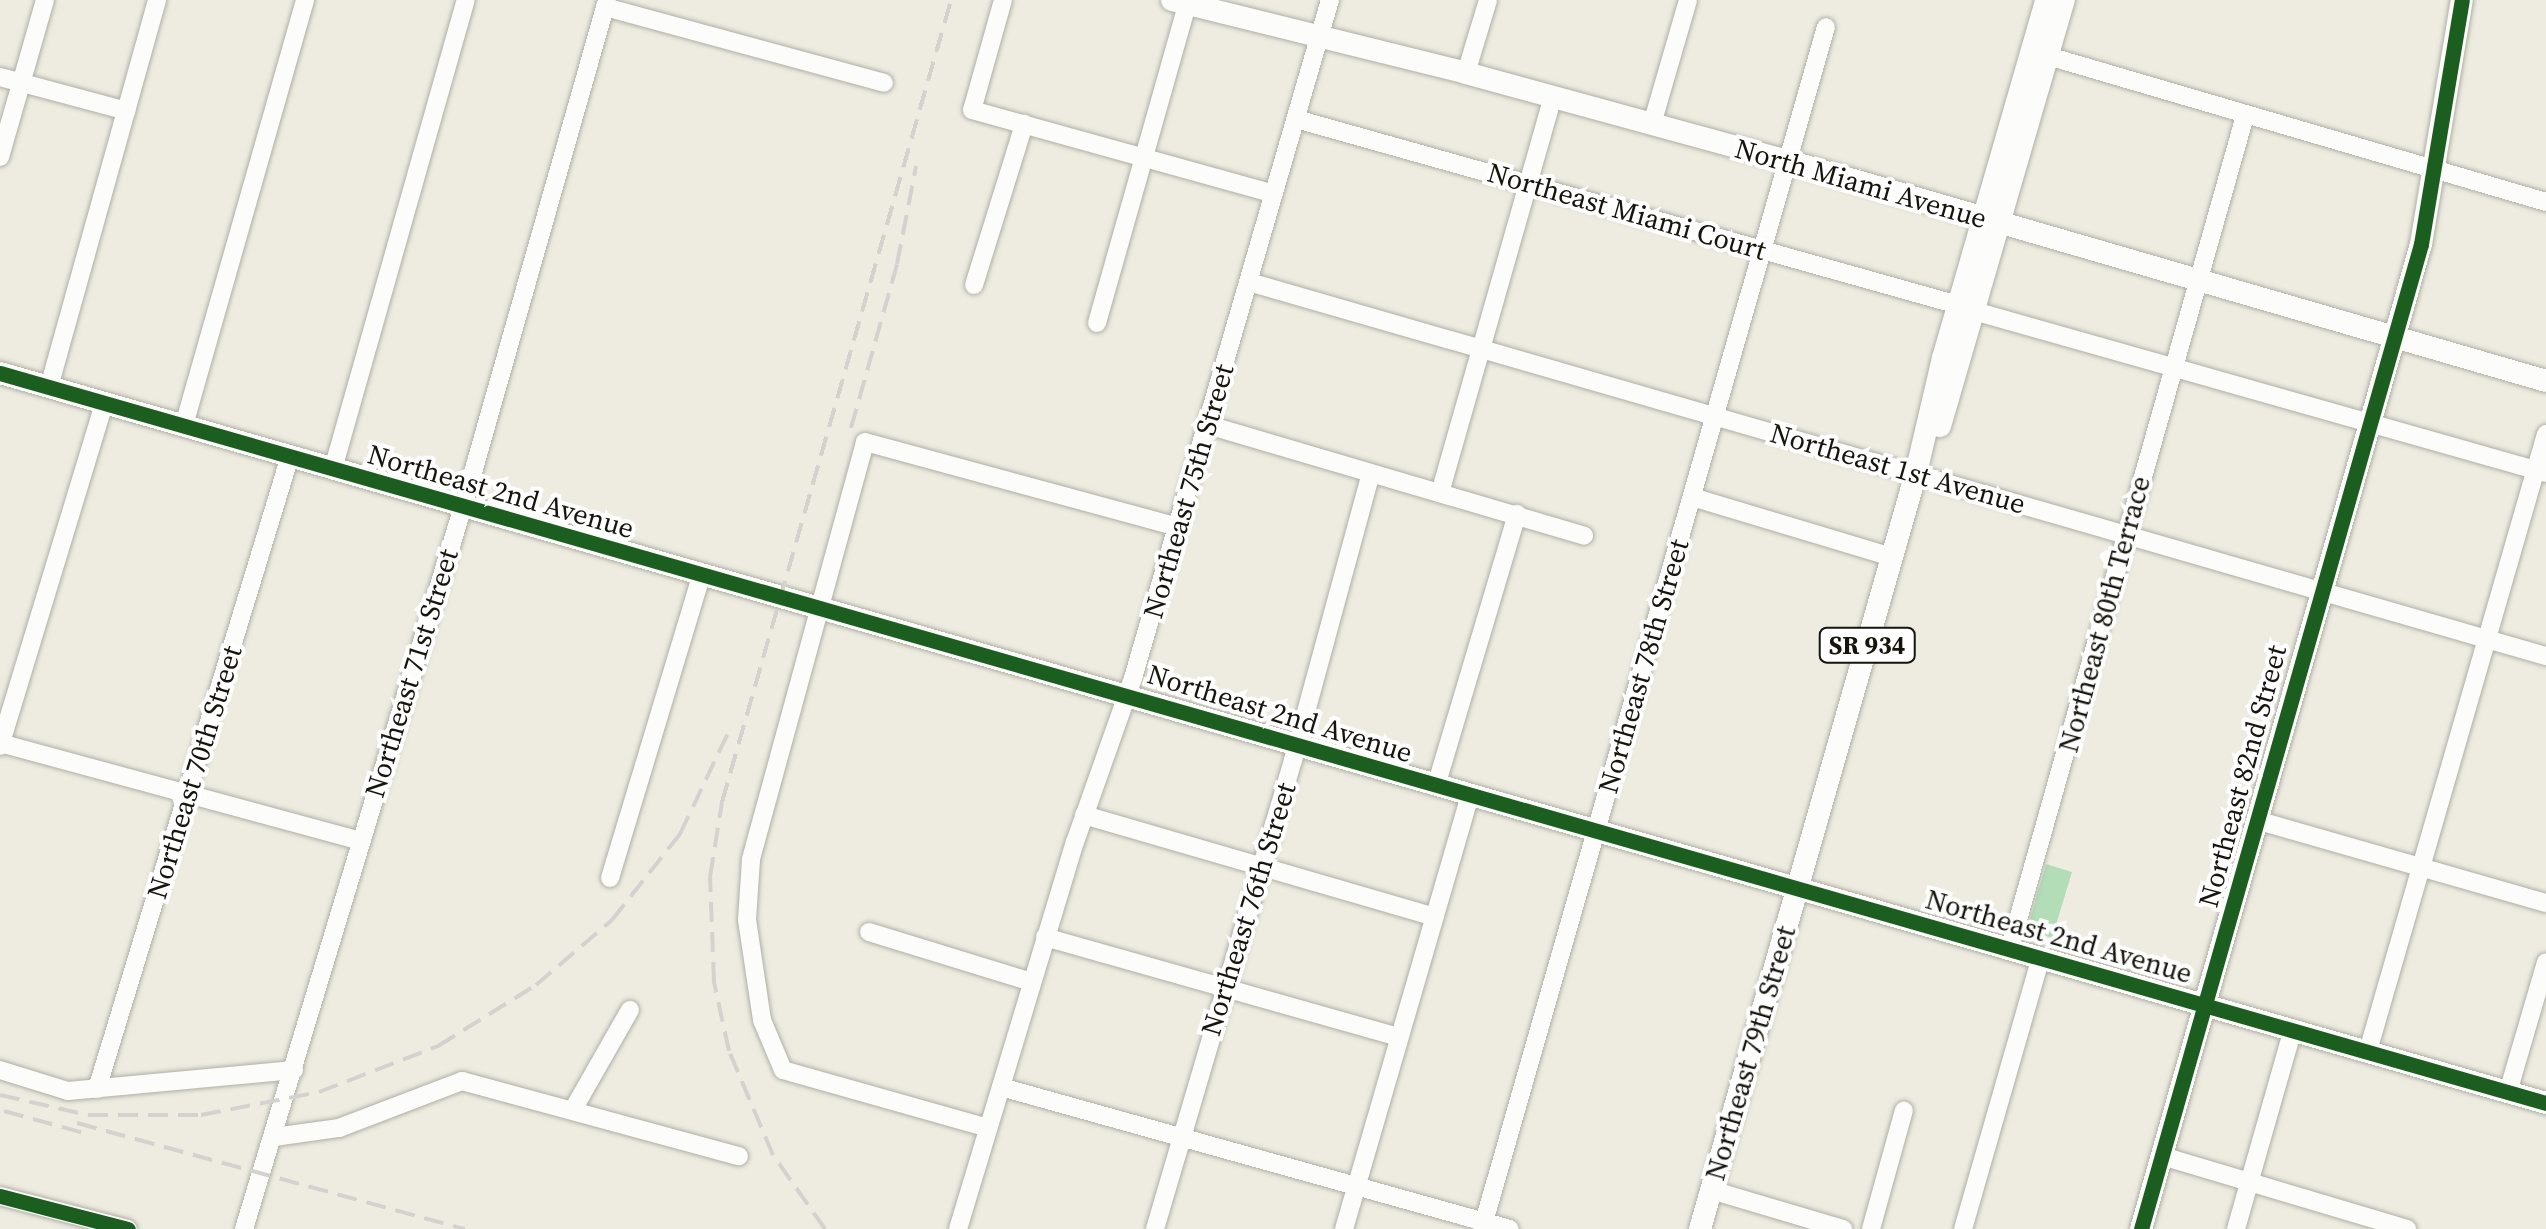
<!DOCTYPE html>
<style>
body{margin:0}
#map{position:relative;width:2546px;height:1229px;overflow:hidden;background:#eeece1;font-family:"Source Serif 4",serif}
div>[style]{position:absolute}
[style*='--x']{left:calc(var(--x)*1px);top:calc(var(--y)*1px);width:calc(var(--w)*1px);rotate:calc(var(--a)*1deg)}
.green>*{inset:0;background:#b2ddb6}
.roads{filter:drop-shadow(0 0 2px #b0afa6) drop-shadow(0 0 2px #b0afa6)}
.minor>*{height:18px;margin:-9px;padding:0 9px;transform-origin:9px;border-radius:9px;background:#fcfcfa}
.major>*{height:22px;margin:-11px;padding:0 11px;transform-origin:11px;border-radius:11px;background:#fcfcfa}
.rail>*{height:4px;margin-top:-2px;transform-origin:0;background:repeating-linear-gradient(90deg,#d4d2cf 0 20px,transparent 0 30px)}
.cycleway>*{height:15px;margin:-7.5px;padding:0 7.5px;transform-origin:7.5px;border-radius:7.5px;background:#1b5e20}
span{translate:-50% -50%;white-space:nowrap;text-align:center;line-height:1.15;-webkit-text-stroke:8px #fff;paint-order:stroke}
.shield-label span{padding:2px 8px;background:#fff;border:2px solid;border-radius:8px;-webkit-text-stroke-width:0}
.shield-label{font-size:25px;color:#16150d;font-weight:700}
.street-label{font-size:28px;color:#16150d}
</style>
<div id="map">
<div class="green">
<i style="clip-path:polygon(2046px 864px,2072px 872px,2052px 938px,2037px 933px,2029px 923px)"></i>
</div>
<div class="roads">
<div class="minor">
<i style="--x:1003;--y:0;--w:114;--a:105.7"></i>
<i style="--x:972;--y:110;--w:313;--a:15.5"></i>
<i style="--x:605;--y:7;--w:289;--a:15.2"></i>
<i style="--x:2048;--y:56;--w:519;--a:16.34"></i>
<i style="--x:1466;--y:73;--w:76;--a:-73.2"></i>
<i style="--x:0;--y:77;--w:131;--a:15"></i>
<i style="--x:1296;--y:119;--w:688;--a:15.69"></i>
<i style="--x:1652;--y:124;--w:129;--a:-73.8"></i>
<i style="--x:0;--y:157;--w:163;--a:-74"></i>
<i style="--x:1249;--y:282;--w:1350;--a:16.09"></i>
<i style="--x:974;--y:285;--w:169;--a:-72.7"></i>
<i style="--x:1974;--y:311;--w:594;--a:15.81"></i>
<i style="--x:1097;--y:323;--w:331;--a:-74.2"></i>
<i style="--x:49;--y:387;--w:402;--a:-74.4"></i>
<i style="--x:184;--y:425;--w:442;--a:-74.1"></i>
<i style="--x:1208;--y:425;--w:392;--a:16.4"></i>
<i style="--x:333;--y:469;--w:487;--a:-74.2"></i>
<i style="--x:1440;--y:493;--w:412;--a:-74.1"></i>
<i style="--x:1692;--y:497;--w:209;--a:16.7"></i>
<i style="--x:0;--y:743;--w:374;--a:15.2"></i>
<i style="--x:0;--y:746;--w:358;--a:-73.1"></i>
<i style="--x:1436;--y:786;--w:284;--a:-73.4"></i>
<i style="--x:1084;--y:815;--w:365;--a:16.2"></i>
<i style="--x:2256;--y:820;--w:302;--a:16"></i>
<i style="--x:610;--y:878;--w:318;--a:-73.2"></i>
<i style="--x:869;--y:932;--w:170;--a:17.1"></i>
<i style="--x:1045;--y:937;--w:368;--a:15.8"></i>
<i style="--x:2010;--y:948;--w:865;--a:-74.23"></i>
<i style="--x:2368;--y:1051;--w:642;--a:-73.91"></i>
<i style="--x:0;--y:1070;--w:71;--a:17.2"></i>
<i style="--x:68;--y:1091;--w:227;--a:-5.3"></i>
<i style="--x:1001;--y:1087;--w:528;--a:15.59"></i>
<i style="--x:97;--y:1089;--w:662;--a:-73.04"></i>
<i style="--x:2508;--y:1092;--w:135;--a:-73.7"></i>
<i style="--x:574;--y:1108;--w:113;--a:-60.3"></i>
<i style="--x:988;--y:1128;--w:213;--a:-164.2"></i>
<i style="--x:783;--y:1070;--w:54;--a:-112.8"></i>
<i style="--x:762;--y:1020;--w:101;--a:-98.5"></i>
<i style="--x:747;--y:920;--w:61;--a:-86.2"></i>
<i style="--x:751;--y:859;--w:432;--a:-74.7"></i>
<i style="--x:865;--y:442;--w:323;--a:15.2"></i>
<i style="--x:274;--y:1137;--w:66;--a:-7.9"></i>
<i style="--x:339;--y:1128;--w:132;--a:-20.9"></i>
<i style="--x:462;--y:1081;--w:287;--a:15.2"></i>
<i style="--x:2162;--y:1156;--w:256;--a:16.6"></i>
<i style="--x:1711;--y:1190;--w:138;--a:16.5"></i>
<i style="--x:0;--y:1196;--w:132;--a:14.5"></i>
<i style="--x:244;--y:1229;--w:772;--a:-73.14"></i>
<i style="--x:468;--y:490;--w:509;--a:-74.16"></i>
<i style="--x:958;--y:1229;--w:404;--a:-73.2"></i>
<i style="--x:1075;--y:842;--w:174;--a:-70.5"></i>
<i style="--x:1133;--y:678;--w:706;--a:-73.8"></i>
<i style="--x:1155;--y:1229;--w:489;--a:-73.6"></i>
<i style="--x:1293;--y:760;--w:297;--a:-74.8"></i>
<i style="--x:1344;--y:1229;--w:452;--a:-73.8"></i>
<i style="--x:1482;--y:1229;--w:1250;--a:-74.03"></i>
<i style="--x:1871;--y:1229;--w:123;--a:-74.5"></i>
<i style="--x:1963;--y:1229;--w:283;--a:-74"></i>
<i style="--x:2236;--y:1229;--w:208;--a:-74.1"></i>
</div>
<div class="major">
<i style="--x:1172;--y:0;--w:303;--a:13.9"></i>
<i style="--x:1466;--y:73;--w:334;--a:15.3"></i>
<i style="--x:1788;--y:161;--w:789;--a:16.18"></i>
<i style="--x:0;--y:373;--w:2649;--a:16"></i>
<i style="--x:1940;--y:426;--w:444;--a:-73.8"></i>
<i style="--x:1700;--y:1229;--w:786;--a:-74.05"></i>
<i style="--x:1916;--y:473;--w:118;--a:-76.8"></i>
<i style="--x:1943;--y:358;--w:373;--a:-73.9"></i>
<i style="--x:2141;--y:1229;--w:1024;--a:-74.13"></i>
<i style="--x:2421;--y:244;--w:247;--a:-80.5"></i>
</div>
</div>
<div class="rail">
<i style="--x:851;--y:428;--w:170;--a:-74.3"></i>
<i style="--x:897;--y:264;--w:100;--a:-79"></i>
<i style="--x:0;--y:1095;--w:90;--a:12.8"></i>
<i style="--x:88;--y:1115;--w:113;--a:0"></i>
<i style="--x:201;--y:1115;--w:120;--a:-11"></i>
<i style="--x:319;--y:1092;--w:128;--a:-21.1"></i>
<i style="--x:438;--y:1046;--w:115;--a:-31.9"></i>
<i style="--x:536;--y:985;--w:100;--a:-40.5"></i>
<i style="--x:612;--y:920;--w:110;--a:-51.7"></i>
<i style="--x:680;--y:834;--w:114;--a:-64.6"></i>
<i style="--x:4;--y:1111;--w:90;--a:15.4"></i>
<i style="--x:77;--y:1123;--w:402;--a:15.3"></i>
<i style="--x:825;--y:1229;--w:90;--a:-125.1"></i>
<i style="--x:773;--y:1155;--w:113;--a:-112.9"></i>
<i style="--x:729;--y:1051;--w:71;--a:-102.3"></i>
<i style="--x:714;--y:982;--w:105;--a:-92.2"></i>
<i style="--x:710;--y:877;--w:76;--a:-80.9"></i>
<i style="--x:722;--y:802;--w:834;--a:-74.06"></i>
</div>
<div class="cycleway">
<i style="--x:0;--y:373;--w:2649;--a:16"></i>
<i style="--x:0;--y:1196;--w:132;--a:14.5"></i>
<i style="--x:2141;--y:1229;--w:1024;--a:-74.13"></i>
<i style="--x:2421;--y:244;--w:247;--a:-80.5"></i>
</div>
<div class="shield-label">
<span style="left:1867px;top:645px">SR 934</span>
</div>
<div class="street-label">
<span style="left:1861px;top:183px;rotate:16deg">North Miami Avenue</span>
<span style="left:1627px;top:211px;rotate:16deg">Northeast Miami Court</span>
<span style="left:1898px;top:468px;rotate:16deg">Northeast 1st Avenue</span>
<span style="left:501px;top:491px;rotate:16deg">Northeast 2nd Avenue</span>
<span style="left:1188px;top:491px;rotate:-74deg">Northeast 75th Street</span>
<span style="left:2104px;top:614px;rotate:-75deg">Northeast 80th Terrace</span>
<span style="left:1643px;top:666px;rotate:-74deg">Northeast 78th Street</span>
<span style="left:411px;top:673px;rotate:-73deg">Northeast 71st Street</span>
<span style="left:1280px;top:713px;rotate:17deg">Northeast 2nd Avenue</span>
<span style="left:194px;top:772px;rotate:-73deg">Northeast 70th Street</span>
<span style="left:2242px;top:776px;rotate:-75deg">Northeast 82nd Street</span>
<span style="left:1248px;top:909px;rotate:-73deg">Northeast 76th Street</span>
<span style="left:2059px;top:936px;rotate:16deg">Northeast 2nd Avenue</span>
<span style="left:1750px;top:1053px;rotate:-74deg">Northeast 79th Street</span>
</div>
</div>
